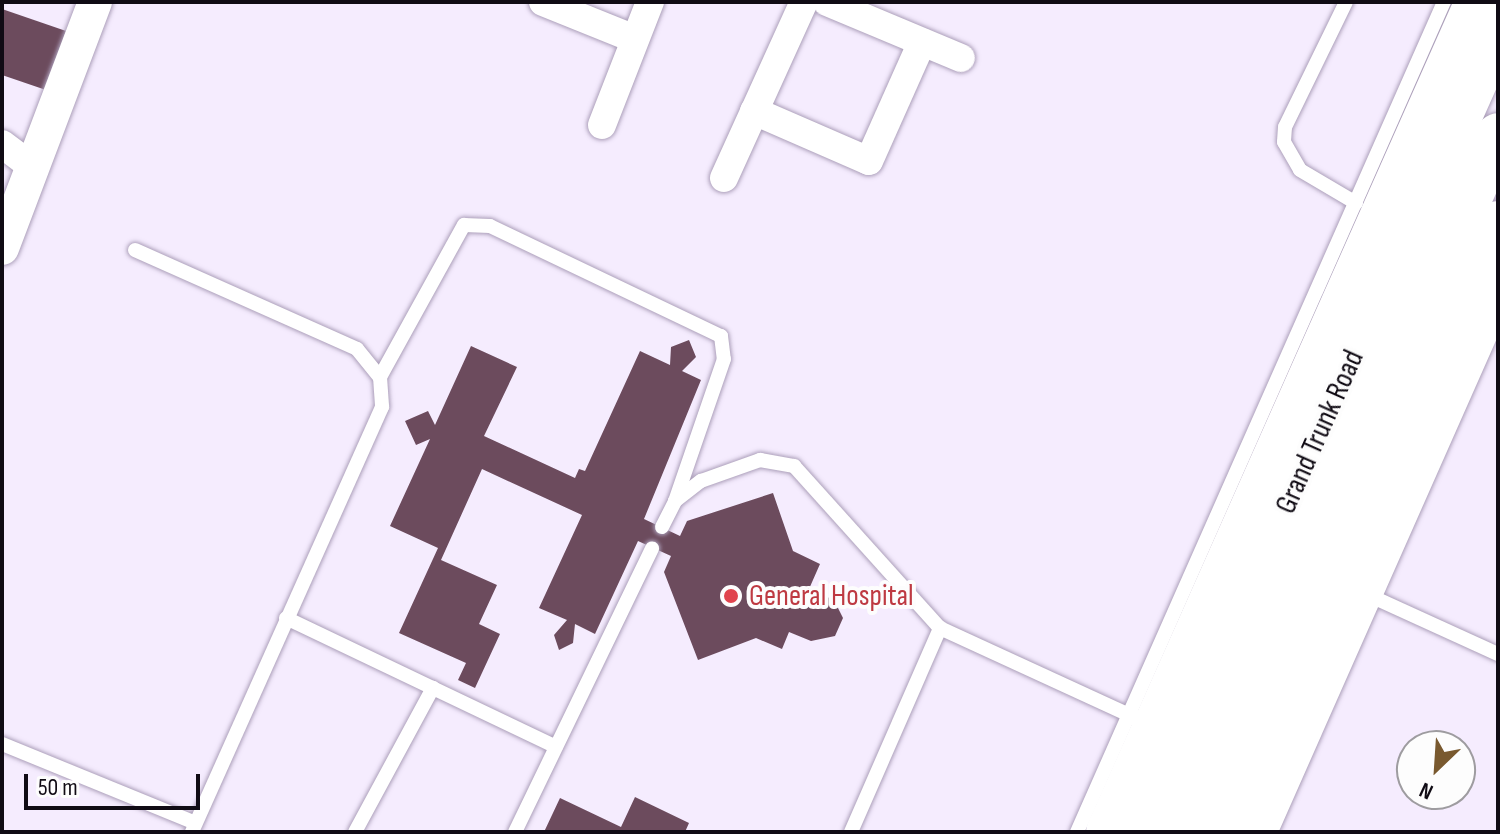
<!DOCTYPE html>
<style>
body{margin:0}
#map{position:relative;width:1500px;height:834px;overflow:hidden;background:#f5ecfe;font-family:"Sofia Sans Condensed",sans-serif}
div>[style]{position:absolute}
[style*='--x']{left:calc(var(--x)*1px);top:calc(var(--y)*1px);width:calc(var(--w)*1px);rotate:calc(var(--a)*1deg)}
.building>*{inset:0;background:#6c4b5d}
.roads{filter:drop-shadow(0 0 2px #ac9fba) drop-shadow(0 0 2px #ac9fba)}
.service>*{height:14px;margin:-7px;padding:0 7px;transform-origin:7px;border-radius:7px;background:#fff}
.minor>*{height:28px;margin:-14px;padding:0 14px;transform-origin:14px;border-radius:14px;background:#fff}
.tertiary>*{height:34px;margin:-17px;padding:0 17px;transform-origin:17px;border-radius:17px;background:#fff}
.trunk>*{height:44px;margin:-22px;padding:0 22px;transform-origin:22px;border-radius:22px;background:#fff}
.motorway>*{height:44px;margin:-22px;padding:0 22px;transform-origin:22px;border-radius:22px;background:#fff}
.dots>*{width:22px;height:22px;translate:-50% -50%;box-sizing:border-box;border:4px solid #fdfdfd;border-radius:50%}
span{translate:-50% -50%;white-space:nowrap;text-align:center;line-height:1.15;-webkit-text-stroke:8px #fdfdfd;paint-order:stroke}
.street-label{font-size:30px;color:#100b14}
.health-label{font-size:30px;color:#be3a42}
.left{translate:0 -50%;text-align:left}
.frame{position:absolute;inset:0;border:4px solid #100b14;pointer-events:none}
.north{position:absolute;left:1396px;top:730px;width:80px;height:80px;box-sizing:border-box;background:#fdfdfd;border:2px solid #9e9ca0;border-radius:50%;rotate:205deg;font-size:22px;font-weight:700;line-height:32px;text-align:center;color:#100b14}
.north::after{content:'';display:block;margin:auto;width:28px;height:36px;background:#79592f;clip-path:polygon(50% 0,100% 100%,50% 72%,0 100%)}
.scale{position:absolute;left:24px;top:774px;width:176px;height:36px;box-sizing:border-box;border:4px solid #100b14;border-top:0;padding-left:10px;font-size:24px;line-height:28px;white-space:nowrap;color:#100b14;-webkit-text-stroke:6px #fdfdfd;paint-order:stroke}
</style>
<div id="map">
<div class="building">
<i style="clip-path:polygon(2px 9px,66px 31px,46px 90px,2px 75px)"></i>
<i style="clip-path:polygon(689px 340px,696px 357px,682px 371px,701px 380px,644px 519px,680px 536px,687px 521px,773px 493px,793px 551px,820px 564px,809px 589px,834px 600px,843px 618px,835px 636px,811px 641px,789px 632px,782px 649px,756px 638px,698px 660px,664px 572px,671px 556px,638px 541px,595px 634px,575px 624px,573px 643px,559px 650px,554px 635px,567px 620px,539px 608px,582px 515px,482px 469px,441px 560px,497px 585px,479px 624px,500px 634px,475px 688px,458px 680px,466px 663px,399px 633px,438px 548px,390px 526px,430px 439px,416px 445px,405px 421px,428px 411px,435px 425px,471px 346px,517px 367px,484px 436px,575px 478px,579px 469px,585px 471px,640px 351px,670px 365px,671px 347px)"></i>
<i style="clip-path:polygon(635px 797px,689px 823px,685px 832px,544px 832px,560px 798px,621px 827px)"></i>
</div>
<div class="roads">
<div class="service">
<i style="--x:1346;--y:2;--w:139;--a:116"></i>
<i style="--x:1285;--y:127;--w:15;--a:94"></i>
<i style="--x:1284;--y:142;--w:32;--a:60"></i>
<i style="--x:1300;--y:170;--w:65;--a:30.5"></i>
<i style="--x:135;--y:250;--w:243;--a:24"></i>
<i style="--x:357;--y:349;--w:36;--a:51"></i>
<i style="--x:380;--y:377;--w:30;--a:86"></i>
<i style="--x:382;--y:407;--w:466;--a:114.1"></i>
<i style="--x:380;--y:377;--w:174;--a:-61.1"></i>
<i style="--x:464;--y:225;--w:26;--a:2"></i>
<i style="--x:490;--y:226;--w:256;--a:25.5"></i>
<i style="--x:721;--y:336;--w:23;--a:83"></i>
<i style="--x:724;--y:359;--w:150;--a:109"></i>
<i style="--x:662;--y:527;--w:29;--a:-63"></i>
<i style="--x:675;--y:501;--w:33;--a:-38"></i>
<i style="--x:701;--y:481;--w:63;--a:-19.6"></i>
<i style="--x:760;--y:460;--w:35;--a:10"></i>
<i style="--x:794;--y:466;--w:218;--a:48"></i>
<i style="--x:940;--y:628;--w:216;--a:24.7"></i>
<i style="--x:1364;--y:593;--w:147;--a:24.5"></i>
<i style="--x:286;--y:618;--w:299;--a:25.5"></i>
<i style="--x:2;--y:744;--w:206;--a:22.2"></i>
<i style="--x:355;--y:832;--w:164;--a:-61.6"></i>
<i style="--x:515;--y:832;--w:315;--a:-64.2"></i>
<i style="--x:851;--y:832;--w:223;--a:-66.4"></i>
<i style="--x:1077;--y:832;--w:908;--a:-66.15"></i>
</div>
<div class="minor">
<i style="--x:543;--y:2;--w:99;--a:21.9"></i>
<i style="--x:827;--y:2;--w:145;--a:22.7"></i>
<i style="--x:754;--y:111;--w:125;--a:23.5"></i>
<i style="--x:869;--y:161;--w:130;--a:-66"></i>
<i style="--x:602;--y:125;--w:132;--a:-68.7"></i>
<i style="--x:2;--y:144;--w:39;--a:37"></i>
<i style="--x:724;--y:178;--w:193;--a:-65.6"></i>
</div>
<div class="tertiary">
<i style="--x:2;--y:248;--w:263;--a:-69.3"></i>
<i style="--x:1260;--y:832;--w:588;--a:-66.14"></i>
</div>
<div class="trunk">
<i style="--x:1108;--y:832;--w:908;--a:-66.03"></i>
<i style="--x:1231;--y:832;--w:665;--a:-66.33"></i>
</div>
<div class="motorway">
<i style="--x:1141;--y:832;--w:877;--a:-65.98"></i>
<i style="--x:1187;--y:832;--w:763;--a:-65.95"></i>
</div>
</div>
<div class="dots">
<i style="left:731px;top:596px;background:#e0444e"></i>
</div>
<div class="street-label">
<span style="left:1320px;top:432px;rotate:-66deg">Grand Trunk Road</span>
</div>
<div class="health-label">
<span class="left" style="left:749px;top:596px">General Hospital</span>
</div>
<div class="frame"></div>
<div class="north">N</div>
<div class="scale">50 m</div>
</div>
